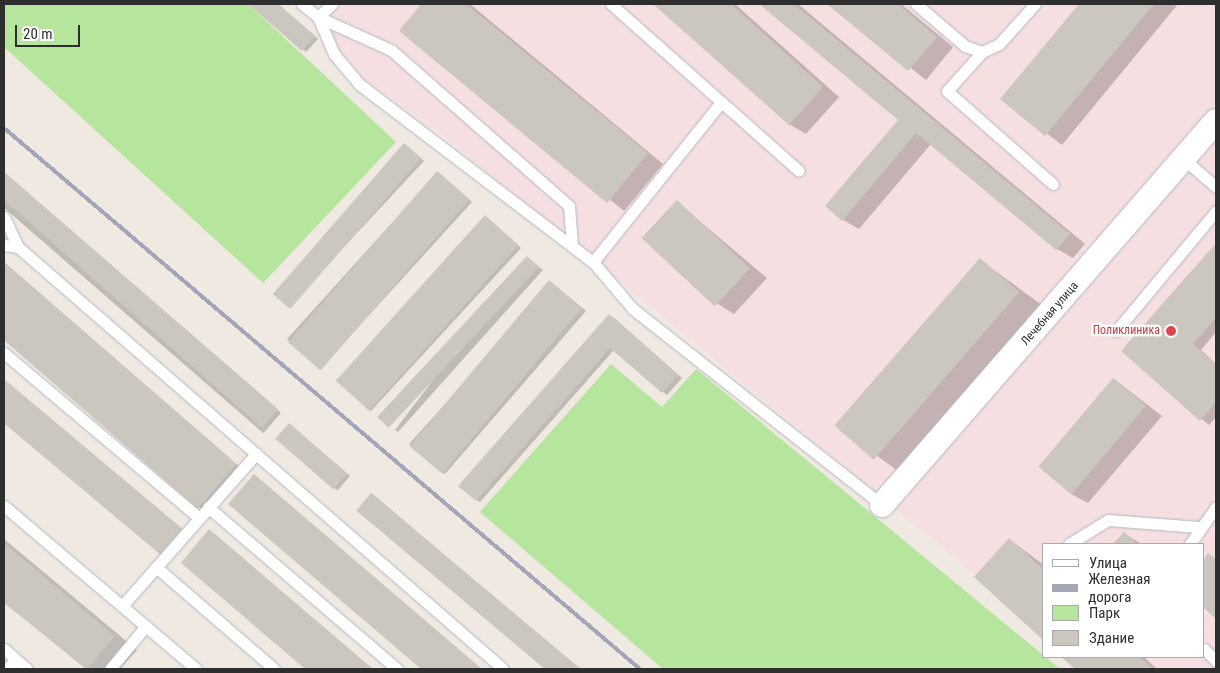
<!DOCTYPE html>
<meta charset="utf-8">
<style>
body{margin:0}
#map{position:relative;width:1220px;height:673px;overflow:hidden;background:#efe9e1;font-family:"Roboto Condensed",sans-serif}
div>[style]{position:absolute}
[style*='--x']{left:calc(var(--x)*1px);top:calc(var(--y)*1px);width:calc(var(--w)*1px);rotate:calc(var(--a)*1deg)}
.medical>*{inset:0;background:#f5dfe0}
.green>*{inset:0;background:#b6e59e}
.shadow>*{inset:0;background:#0003;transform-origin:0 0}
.building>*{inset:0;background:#cbc7bf;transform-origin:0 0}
.roads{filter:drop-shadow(0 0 1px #b4b7c1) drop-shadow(0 0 1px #b4b7c1)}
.lane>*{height:11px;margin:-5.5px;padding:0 5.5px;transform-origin:5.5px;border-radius:5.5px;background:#fff}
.street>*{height:24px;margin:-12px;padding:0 12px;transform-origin:12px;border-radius:12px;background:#fff}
.rail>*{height:4px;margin:-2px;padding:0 2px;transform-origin:2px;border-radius:2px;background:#a3a6b8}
.dots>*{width:14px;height:14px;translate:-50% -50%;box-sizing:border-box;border:2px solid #fff;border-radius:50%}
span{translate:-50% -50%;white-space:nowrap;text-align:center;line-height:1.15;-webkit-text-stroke:4.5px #fff;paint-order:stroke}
.street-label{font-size:12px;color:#2e2e2e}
.health-label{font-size:12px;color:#be3a42}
.right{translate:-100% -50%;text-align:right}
.frame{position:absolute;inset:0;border:5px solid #2e2e2e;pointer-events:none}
.legend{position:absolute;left:1042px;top:543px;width:162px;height:115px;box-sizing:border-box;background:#fff;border:1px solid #ababab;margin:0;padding:6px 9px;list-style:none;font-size:15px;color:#2e2e2e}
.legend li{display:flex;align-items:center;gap:10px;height:25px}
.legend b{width:25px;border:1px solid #ababab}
.scale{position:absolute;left:15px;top:25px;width:65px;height:22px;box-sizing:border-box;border:2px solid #2e2e2e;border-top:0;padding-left:6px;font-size:15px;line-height:18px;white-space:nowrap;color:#2e2e2e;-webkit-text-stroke:4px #fff;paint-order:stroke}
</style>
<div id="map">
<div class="medical">
<i style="clip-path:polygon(328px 4px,1216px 4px,1216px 669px,1089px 669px,1074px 657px,1204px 657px,1204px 544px,1044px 544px,1044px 631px,441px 134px,364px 79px,340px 50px,320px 10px)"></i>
</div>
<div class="green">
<i style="clip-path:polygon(4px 4px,248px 4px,396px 142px,263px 283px,4px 47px)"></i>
<i style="clip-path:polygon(611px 364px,662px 407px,696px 369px,1060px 669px,663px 669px,480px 512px)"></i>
</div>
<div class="shadow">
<i style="clip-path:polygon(250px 4px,278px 4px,318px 39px,306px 52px)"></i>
<i style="clip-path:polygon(422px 4px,470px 4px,663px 164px,624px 211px,400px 30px)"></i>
<i style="clip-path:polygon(655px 4px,735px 4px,839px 97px,806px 134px,789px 124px)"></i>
<i style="clip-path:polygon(761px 4px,798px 4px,1085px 244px,1073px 258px,1057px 249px,931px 144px,859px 229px,843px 220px,900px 120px)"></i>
<i style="clip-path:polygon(829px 4px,901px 4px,953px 47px,926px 80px)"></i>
<i style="clip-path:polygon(1080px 4px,1178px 4px,1062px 145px,1002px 99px)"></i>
<i style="clip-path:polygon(405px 145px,424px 161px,289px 306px,285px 304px)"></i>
<i style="left:4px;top:172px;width:367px;height:27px;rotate:41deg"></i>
<i style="clip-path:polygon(438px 172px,472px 202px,321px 368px,317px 366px,287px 339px)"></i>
<i style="clip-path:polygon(677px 202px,767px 278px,734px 314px,718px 304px)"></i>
<i style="clip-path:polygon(485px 217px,521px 248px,371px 411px,367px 409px)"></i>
<i style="clip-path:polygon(1216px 245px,1216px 332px,1201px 350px,1216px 364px,1216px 417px,1209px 425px,1122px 351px)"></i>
<i style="clip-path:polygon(527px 257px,543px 270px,398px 432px,395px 430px)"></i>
<i style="left:980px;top:260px;width:76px;height:219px;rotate:36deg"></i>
<i style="left:4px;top:262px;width:311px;height:57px;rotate:41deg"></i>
<i style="clip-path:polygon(553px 284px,586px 311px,445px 474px,441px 472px,409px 444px)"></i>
<i style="clip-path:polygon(613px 317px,682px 378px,667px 395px,614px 350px,480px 502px,476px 500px)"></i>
<i style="clip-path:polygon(1114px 379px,1162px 416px,1088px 503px,1071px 494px)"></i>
<i style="clip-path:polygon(293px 427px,350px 476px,338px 490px,334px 488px)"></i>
<i style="clip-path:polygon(258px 478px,481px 669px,423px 669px,230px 504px)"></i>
<i style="clip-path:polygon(371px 494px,375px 496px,578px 669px,545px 669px,358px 510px)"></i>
<i style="clip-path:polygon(213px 533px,372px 669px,307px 669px,183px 562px)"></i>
<i style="clip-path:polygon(1124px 534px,1137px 541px,1140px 544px,1115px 544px)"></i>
<i style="clip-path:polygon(4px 539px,137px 650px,120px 669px,86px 669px,4px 602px)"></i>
<i style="clip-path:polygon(1009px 539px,1044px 565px,1044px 639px)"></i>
<i style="clip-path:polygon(1209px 555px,1216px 559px,1216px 617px,1204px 606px,1204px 561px)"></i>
<i style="clip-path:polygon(1063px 657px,1144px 657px,1157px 669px,1076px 669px)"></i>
</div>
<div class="building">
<i style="clip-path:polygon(248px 4px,278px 4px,315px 36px,302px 51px)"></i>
<i style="clip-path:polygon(421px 4px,466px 4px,648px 153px,607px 203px,399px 31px)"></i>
<i style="clip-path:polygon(653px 4px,731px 4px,823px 87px,789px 125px)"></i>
<i style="clip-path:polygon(759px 4px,794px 4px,1070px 234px,1056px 250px,916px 133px,842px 221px,825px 206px,898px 120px)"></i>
<i style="clip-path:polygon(827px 4px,898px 4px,937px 37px,908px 71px)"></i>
<i style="clip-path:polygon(1079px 4px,1154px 4px,1045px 136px,1000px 99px)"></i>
<i style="left:404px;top:143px;width:23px;height:200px;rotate:41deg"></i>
<i style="left:437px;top:171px;width:43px;height:227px;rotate:41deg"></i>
<i style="clip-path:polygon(4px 172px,278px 409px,262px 428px,4px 200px)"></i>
<i style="left:677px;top:200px;width:100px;height:52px;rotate:43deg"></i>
<i style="left:485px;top:215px;width:45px;height:223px;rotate:42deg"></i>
<i style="clip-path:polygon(1216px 243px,1216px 318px,1193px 344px,1216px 365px,1216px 402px,1200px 421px,1121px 351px)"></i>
<i style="left:527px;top:256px;width:16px;height:220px;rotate:43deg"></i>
<i style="left:980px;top:258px;width:52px;height:222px;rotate:41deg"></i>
<i style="left:4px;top:262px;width:308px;height:59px;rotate:41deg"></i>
<i style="left:549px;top:280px;width:43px;height:217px;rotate:40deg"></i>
<i style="clip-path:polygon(609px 314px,678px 375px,662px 393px,610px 348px,476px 501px,458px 486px)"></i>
<i style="left:1113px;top:378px;width:43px;height:116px;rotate:40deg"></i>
<i style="left:4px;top:379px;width:233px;height:34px;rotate:40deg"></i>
<i style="left:289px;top:423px;width:77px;height:21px;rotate:41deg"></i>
<i style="clip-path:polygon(254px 474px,482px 669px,421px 669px,228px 504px)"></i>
<i style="left:371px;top:493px;width:272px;height:23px;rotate:40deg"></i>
<i style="clip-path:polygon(209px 529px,373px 669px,305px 669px,181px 563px)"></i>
<i style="clip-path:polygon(1124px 532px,1137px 544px,1113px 544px)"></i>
<i style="clip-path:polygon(1009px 538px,1044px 570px,1044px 641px,974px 577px)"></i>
<i style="clip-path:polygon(4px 543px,115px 636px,87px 669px,4px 603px)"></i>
<i style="clip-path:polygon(1208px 553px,1216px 560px,1216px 619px,1204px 608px,1204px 559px)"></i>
<i style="clip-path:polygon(1061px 657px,1139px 657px,1153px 669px,1075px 669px)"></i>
</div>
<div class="roads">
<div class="lane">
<i style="--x:302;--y:4;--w:21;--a:39"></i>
<i style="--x:318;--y:17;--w:40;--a:66.6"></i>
<i style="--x:334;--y:54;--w:39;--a:50"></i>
<i style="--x:359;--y:84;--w:294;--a:37.3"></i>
<i style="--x:593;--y:262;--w:62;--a:49.6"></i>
<i style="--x:633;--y:309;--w:317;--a:38.2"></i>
<i style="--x:332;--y:4;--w:19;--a:137"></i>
<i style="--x:318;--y:17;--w:80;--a:24.3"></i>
<i style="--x:391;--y:50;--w:237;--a:41.2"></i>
<i style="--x:569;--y:206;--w:40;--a:85.7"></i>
<i style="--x:611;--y:4;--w:251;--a:41.6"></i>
<i style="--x:916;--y:4;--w:65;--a:40.6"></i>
<i style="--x:965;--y:46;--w:18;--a:19"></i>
<i style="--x:982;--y:52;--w:19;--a:-25"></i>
<i style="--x:999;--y:44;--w:54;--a:-48"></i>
<i style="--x:982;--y:52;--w:52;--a:131.9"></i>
<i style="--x:947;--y:91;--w:141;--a:41.3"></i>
<i style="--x:1185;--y:160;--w:41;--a:41.1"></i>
<i style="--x:4;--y:217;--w:33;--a:65"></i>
<i style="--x:18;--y:247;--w:315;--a:41"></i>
<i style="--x:4;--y:245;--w:14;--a:8"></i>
<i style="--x:593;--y:262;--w:205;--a:-51.3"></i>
<i style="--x:1116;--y:331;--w:156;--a:-50.2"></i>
<i style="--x:4;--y:353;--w:255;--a:40.2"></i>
<i style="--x:4;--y:506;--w:252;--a:40.3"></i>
<i style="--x:208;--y:507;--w:249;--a:40.6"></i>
<i style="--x:1069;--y:544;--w:46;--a:-31.6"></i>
<i style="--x:1108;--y:520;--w:91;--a:4.4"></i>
<i style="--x:1190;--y:544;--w:45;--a:-54.9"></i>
<i style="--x:156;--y:567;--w:156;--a:40.8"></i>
<i style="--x:122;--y:606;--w:203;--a:-48.6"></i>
<i style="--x:256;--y:454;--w:327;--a:41"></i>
<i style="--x:4;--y:649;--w:30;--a:41"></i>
<i style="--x:1204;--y:649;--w:17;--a:45"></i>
<i style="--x:7;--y:669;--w:13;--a:-48"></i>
<i style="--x:110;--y:669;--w:56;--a:-50.1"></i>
</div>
<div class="street">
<i style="--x:882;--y:505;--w:509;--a:-48.98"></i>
</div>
</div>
<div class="rail">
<i style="--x:4;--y:128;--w:835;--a:40.39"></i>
</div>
<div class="dots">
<i style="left:1171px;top:331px;background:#e0444e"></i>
</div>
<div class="street-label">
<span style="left:1050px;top:314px;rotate:-49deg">Лечебная улица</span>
</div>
<div class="health-label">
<span class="right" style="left:1160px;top:331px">Поликлиника</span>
</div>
<div class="frame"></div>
<ul class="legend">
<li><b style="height:6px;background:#fff"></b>Улица</li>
<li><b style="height:6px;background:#a3a6b8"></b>Железная дорога</li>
<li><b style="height:14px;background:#b6e59e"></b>Парк</li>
<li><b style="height:14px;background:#cbc7bf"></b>Здание</li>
</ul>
<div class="scale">20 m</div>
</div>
